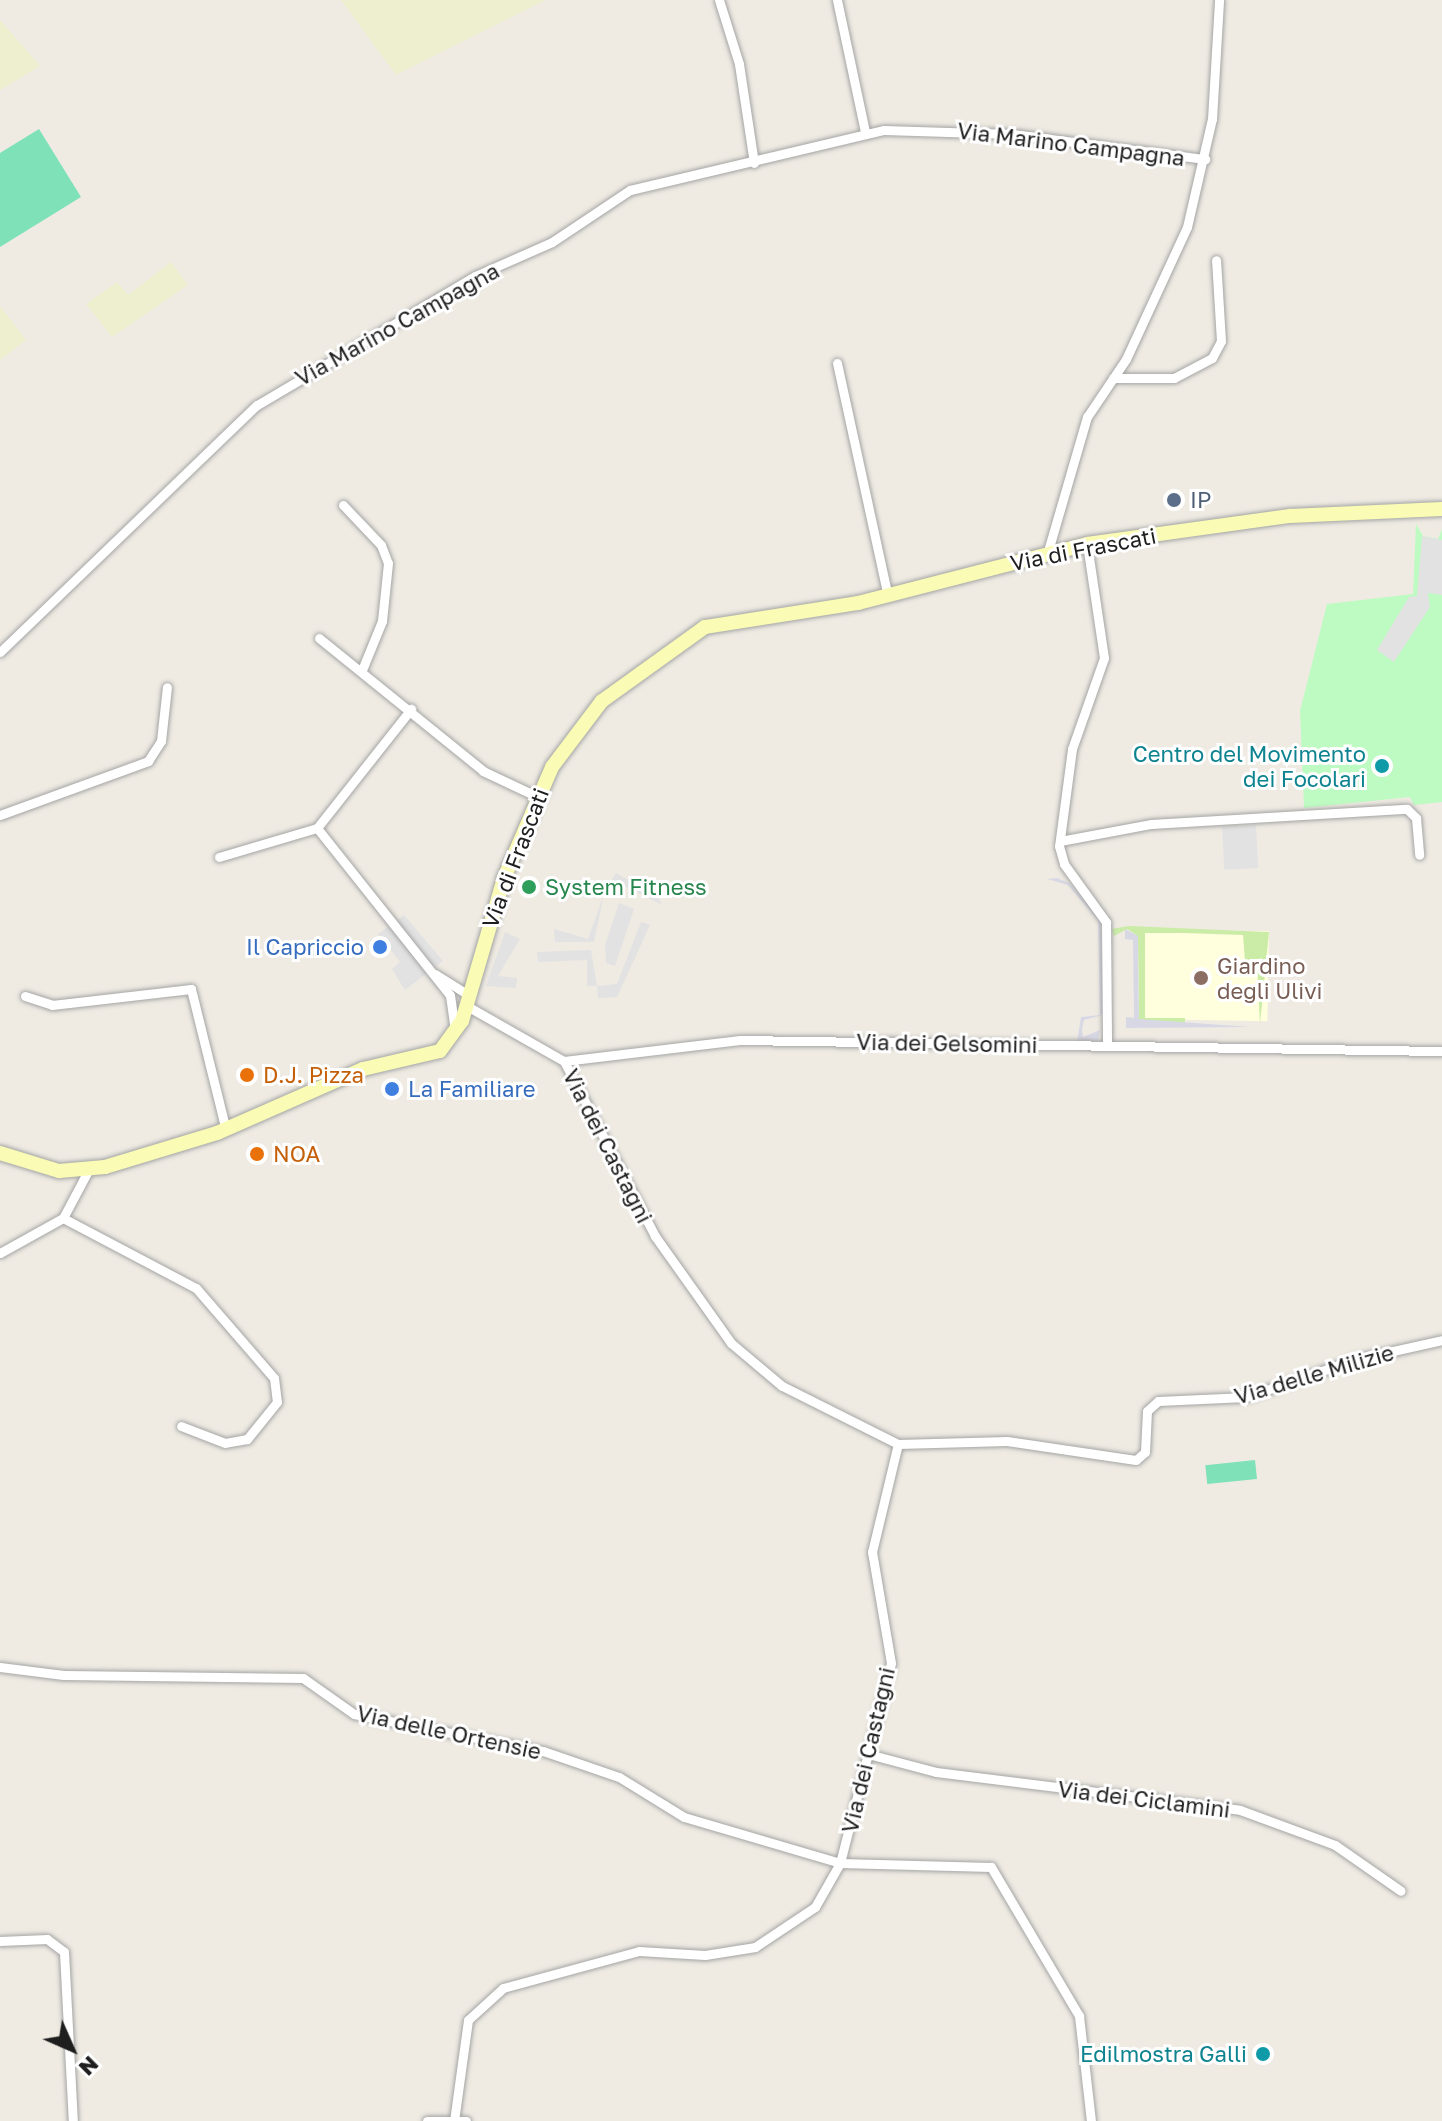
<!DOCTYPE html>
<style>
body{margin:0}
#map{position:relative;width:1442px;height:2121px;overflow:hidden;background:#efebe3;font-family:"Golos Text",sans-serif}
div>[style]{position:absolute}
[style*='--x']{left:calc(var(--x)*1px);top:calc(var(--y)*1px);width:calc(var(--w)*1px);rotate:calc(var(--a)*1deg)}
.education>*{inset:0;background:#fffedd;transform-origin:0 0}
.farmland>*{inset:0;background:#edefce}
.grass>*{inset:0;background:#cbeca7}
.park>*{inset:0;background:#befbc2}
.pitch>*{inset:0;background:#7ee1b8;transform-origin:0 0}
.parking>*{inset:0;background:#e2e2e2;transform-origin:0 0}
.plaza>*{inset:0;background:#d8d8e5}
.roads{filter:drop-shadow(0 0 2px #a5a5a5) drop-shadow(0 0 2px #a5a5a5)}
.street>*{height:9px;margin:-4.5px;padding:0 4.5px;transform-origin:4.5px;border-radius:4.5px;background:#fff}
.secondary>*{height:14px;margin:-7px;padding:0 7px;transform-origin:7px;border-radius:7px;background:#fafcb5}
.dots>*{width:22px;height:22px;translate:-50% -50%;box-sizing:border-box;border:4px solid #fff;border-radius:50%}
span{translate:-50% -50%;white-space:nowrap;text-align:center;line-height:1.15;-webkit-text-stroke:6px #fff;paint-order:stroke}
.street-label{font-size:22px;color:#1e1e1e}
.service-label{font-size:22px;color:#4e5e75}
.left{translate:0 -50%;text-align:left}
.culture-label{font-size:22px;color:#0d838f}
.right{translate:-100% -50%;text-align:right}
.leisure-label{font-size:22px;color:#27864d}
.shop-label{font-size:22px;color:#366cbe}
.education-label{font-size:22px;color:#785e54}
.food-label{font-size:22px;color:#c56008}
.north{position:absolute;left:32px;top:2009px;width:80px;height:80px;-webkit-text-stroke:6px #fff;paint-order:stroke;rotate:135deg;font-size:22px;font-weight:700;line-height:32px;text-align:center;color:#1e1e1e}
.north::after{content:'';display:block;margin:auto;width:28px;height:36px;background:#1e1e1e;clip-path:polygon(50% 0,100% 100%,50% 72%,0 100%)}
</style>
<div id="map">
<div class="education">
<i style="left:1138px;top:929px;width:131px;height:90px;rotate:1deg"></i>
</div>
<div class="farmland">
<i style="clip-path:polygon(341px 0,546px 0,396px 75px)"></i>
<i style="clip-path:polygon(0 20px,40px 66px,0 90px)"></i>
<i style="clip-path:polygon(171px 262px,188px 285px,112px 337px,86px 304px,117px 282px,128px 295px)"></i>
<i style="clip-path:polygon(0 306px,26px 340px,0 360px)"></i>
</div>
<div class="grass">
<i style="clip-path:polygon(1129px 926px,1269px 932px,1260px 1024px,1257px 962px,1245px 961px,1243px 935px,1183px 933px,1145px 933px,1145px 1018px,1185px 1018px,1185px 1025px,1139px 1019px,1138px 936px,1127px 929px,1114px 936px,1111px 929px)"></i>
</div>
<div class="park">
<i style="clip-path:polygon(1416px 524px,1423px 536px,1438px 539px,1442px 529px,1442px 802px,1414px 805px,1410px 797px,1304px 808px,1300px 711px,1327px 604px,1413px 594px)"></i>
</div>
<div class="pitch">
<i style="clip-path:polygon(39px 129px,81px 197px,0 247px,0 153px)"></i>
<i style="left:1255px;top:1460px;width:19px;height:50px;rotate:84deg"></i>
</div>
<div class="parking">
<i style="clip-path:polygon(1422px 536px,1442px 540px,1442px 595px,1428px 593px,1430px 607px,1394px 662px,1377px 650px,1409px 597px,1417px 596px)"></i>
<i style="left:1256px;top:825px;width:43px;height:34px;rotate:87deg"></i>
<i style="clip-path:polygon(616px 873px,658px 897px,662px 905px,612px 880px)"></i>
<i style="clip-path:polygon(604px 894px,594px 942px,555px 942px,554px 929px,588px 939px)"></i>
<i style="clip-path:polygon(619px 903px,634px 909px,615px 966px,606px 963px,605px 945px)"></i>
<i style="clip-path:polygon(404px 915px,443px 961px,405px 990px,392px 969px,400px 962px,378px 934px)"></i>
<i style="clip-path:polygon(641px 922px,650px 925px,617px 997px,598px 998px,597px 986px,587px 986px,587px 960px,538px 962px,537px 952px,591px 950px,597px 986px,617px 984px)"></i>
<i style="clip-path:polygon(505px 932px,520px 939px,498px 976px,517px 978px,516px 988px,486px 986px)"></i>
</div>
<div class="plaza">
<i style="clip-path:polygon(1047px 879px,1057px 878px,1069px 883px,1101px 920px,1103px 1015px,1084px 1020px,1082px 1029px,1083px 1037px,1100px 1030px,1098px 1041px,1077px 1042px,1081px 1017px,1100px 1015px,1098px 920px,1068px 885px)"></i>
<i style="clip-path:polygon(1125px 929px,1138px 936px,1139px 1019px,1250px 1027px,1126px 1028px,1126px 1017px,1134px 1018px,1133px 940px,1125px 939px)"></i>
</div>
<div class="roads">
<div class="street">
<i style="--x:719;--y:0;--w:67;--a:72.6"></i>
<i style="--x:739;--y:64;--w:100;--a:81.4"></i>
<i style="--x:837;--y:0;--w:135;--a:78"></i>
<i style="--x:837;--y:363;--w:239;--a:77.7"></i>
<i style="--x:1113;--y:378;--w:61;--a:0"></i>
<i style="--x:1174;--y:378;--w:43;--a:-27.8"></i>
<i style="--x:1212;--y:358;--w:19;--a:-62"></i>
<i style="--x:1221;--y:341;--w:81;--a:-93.5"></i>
<i style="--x:343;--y:505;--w:55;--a:46.5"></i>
<i style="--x:381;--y:545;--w:19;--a:69"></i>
<i style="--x:388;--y:563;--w:58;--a:95.9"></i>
<i style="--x:382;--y:621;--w:53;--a:112.2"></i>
<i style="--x:1087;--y:544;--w:115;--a:81.5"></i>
<i style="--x:1104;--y:658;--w:96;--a:109.4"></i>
<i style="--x:1072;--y:749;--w:98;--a:97.6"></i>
<i style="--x:1059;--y:846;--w:19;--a:74"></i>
<i style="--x:1064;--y:864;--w:72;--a:54.1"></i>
<i style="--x:1106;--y:922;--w:123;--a:89.5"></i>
<i style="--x:1048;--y:551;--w:140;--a:-73.8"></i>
<i style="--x:1087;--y:417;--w:70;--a:-56.1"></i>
<i style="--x:1126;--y:359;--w:145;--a:-65.2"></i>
<i style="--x:1187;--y:227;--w:111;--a:-77"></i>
<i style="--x:1212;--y:119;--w:119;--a:-86.6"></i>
<i style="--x:319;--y:638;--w:211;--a:39"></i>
<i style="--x:483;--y:771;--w:59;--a:25.3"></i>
<i style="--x:0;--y:652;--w:356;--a:-43.9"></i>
<i style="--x:257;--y:405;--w:253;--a:-30.6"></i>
<i style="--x:475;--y:276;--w:84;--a:-23.8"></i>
<i style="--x:552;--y:242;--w:94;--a:-33.7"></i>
<i style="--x:630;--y:190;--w:261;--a:-13.3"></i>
<i style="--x:884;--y:130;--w:128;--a:1.8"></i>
<i style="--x:1012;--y:134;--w:195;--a:7.4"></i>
<i style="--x:0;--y:815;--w:158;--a:-20"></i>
<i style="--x:148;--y:761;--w:24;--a:-57"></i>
<i style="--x:161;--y:741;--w:54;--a:-83.7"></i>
<i style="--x:317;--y:828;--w:213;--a:51.5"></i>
<i style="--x:450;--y:995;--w:36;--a:82"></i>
<i style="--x:1060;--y:841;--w:93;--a:-10.6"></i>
<i style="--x:1151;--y:824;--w:256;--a:-3.4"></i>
<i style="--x:1407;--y:809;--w:13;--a:45"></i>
<i style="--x:1416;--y:818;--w:37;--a:85"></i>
<i style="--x:219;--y:857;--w:102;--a:-16.5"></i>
<i style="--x:317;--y:828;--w:152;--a:-51.7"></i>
<i style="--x:435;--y:974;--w:40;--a:32"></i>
<i style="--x:25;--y:996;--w:28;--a:18"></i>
<i style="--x:52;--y:1005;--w:140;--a:-6.6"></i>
<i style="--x:191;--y:989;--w:145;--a:76.1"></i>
<i style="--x:467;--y:1006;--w:112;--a:29.6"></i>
<i style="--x:564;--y:1061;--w:177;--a:-6.8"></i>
<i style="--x:740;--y:1040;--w:702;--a:0.9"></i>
<i style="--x:63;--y:1218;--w:150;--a:27.8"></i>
<i style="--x:196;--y:1288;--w:119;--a:49.1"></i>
<i style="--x:274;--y:1378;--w:24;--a:83"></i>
<i style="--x:277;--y:1402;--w:48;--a:129"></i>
<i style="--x:247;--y:1439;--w:22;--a:170"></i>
<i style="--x:225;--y:1443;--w:47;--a:-158.9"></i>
<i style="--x:0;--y:1253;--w:72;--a:-29.1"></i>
<i style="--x:63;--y:1218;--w:53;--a:-62"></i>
<i style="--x:898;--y:1444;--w:109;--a:-1.6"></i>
<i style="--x:1007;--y:1441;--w:130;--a:8.4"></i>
<i style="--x:1136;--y:1460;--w:12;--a:-42"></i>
<i style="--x:1145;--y:1452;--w:41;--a:-87.2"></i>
<i style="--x:1147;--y:1411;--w:15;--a:-42"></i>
<i style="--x:1158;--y:1401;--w:88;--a:-2.6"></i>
<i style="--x:1246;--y:1397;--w:117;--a:-18.9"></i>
<i style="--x:1357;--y:1359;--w:87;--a:-12.6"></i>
<i style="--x:0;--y:1667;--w:64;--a:7.1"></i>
<i style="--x:64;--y:1675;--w:239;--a:0.7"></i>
<i style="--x:303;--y:1678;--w:62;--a:35.2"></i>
<i style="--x:354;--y:1714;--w:193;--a:11.1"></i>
<i style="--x:543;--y:1751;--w:80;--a:18.9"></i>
<i style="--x:619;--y:1777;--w:76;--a:31.6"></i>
<i style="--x:684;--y:1817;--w:163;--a:16.4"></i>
<i style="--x:840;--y:1863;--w:151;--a:1.5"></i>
<i style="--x:991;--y:1867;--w:173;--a:59.4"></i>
<i style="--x:1079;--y:2016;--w:106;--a:83.5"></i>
<i style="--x:868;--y:1754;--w:70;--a:14.8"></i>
<i style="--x:936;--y:1772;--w:306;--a:7.1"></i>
<i style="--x:1240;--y:1810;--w:101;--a:20.2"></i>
<i style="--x:1335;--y:1845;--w:80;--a:34.9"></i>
<i style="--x:0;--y:1941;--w:47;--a:-2.4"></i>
<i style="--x:47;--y:1939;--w:21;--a:37"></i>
<i style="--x:64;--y:1952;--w:169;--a:87"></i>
<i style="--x:427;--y:2121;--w:39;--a:0"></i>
<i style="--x:454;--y:2121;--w:102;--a:-82.1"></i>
<i style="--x:468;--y:2020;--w:47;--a:-42.4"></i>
<i style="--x:503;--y:1988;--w:141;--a:-15.2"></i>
<i style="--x:639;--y:1951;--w:66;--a:3.5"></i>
<i style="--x:705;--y:1955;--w:51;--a:-9.1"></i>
<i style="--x:755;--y:1947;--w:72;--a:-33.7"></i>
<i style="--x:815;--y:1907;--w:51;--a:-60.4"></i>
<i style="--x:840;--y:1863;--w:206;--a:-75.7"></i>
<i style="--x:891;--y:1663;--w:113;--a:-99.7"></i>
<i style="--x:872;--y:1552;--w:111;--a:-76.5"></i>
<i style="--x:898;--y:1444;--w:130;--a:-153.4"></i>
<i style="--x:782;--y:1386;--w:67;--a:-139.9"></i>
<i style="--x:731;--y:1343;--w:131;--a:-125.4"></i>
<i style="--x:655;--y:1236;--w:197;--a:-117.5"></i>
</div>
<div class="secondary">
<i style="--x:0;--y:1153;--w:62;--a:17"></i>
<i style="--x:59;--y:1171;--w:46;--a:-5"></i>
<i style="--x:105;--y:1167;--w:117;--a:-16.9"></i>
<i style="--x:217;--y:1133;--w:159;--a:-23.7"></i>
<i style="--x:363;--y:1069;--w:79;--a:-13.2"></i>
<i style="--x:440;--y:1051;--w:37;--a:-54"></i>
<i style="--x:462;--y:1021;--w:149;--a:-73.6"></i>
<i style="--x:504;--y:878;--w:121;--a:-66.6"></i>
<i style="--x:552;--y:767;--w:83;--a:-52.9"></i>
<i style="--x:602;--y:701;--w:127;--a:-35.7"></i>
<i style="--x:705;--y:627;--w:155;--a:-8.9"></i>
<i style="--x:858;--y:603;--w:236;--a:-14.4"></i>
<i style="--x:1087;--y:544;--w:205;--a:-7.9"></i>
<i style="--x:1290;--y:516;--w:152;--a:-2.6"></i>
</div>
</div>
<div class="dots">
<i style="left:1174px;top:500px;background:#5c6f8a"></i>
<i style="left:1382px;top:766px;background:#0f9aa8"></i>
<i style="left:529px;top:887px;background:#2e9e5b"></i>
<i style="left:380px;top:947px;background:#3f7fe0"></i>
<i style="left:1201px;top:978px;background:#8d6e63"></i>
<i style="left:247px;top:1075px;background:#e8710a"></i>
<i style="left:392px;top:1089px;background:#3f7fe0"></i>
<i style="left:257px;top:1154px;background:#e8710a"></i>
<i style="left:1263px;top:2054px;background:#0f9aa8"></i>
</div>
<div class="street-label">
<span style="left:1071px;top:144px;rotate:7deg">Via Marino Campagna</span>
<span style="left:397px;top:324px;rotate:-29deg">Via Marino Campagna</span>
<span style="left:1083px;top:549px;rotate:-11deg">Via di Frascati</span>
<span style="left:515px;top:858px;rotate:-69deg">Via di Frascati</span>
<span style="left:947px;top:1043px;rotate:1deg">Via dei Gelsomini</span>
<span style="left:608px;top:1146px;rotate:63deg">Via dei Castagni</span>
<span style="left:1314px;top:1374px;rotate:-16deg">Via delle Milizie</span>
<span style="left:449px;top:1732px;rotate:12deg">Via delle Ortensie</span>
<span style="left:868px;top:1750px;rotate:-77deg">Via dei Castagni</span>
<span style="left:1144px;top:1799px;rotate:7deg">Via dei Ciclamini</span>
</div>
<div class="service-label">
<span class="left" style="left:1190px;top:500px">IP</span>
</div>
<div class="culture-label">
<span class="right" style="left:1366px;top:766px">Centro del Movimento<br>dei Focolari</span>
<span class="right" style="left:1247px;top:2054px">Edilmostra Galli</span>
</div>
<div class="leisure-label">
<span class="left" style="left:545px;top:887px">System Fitness</span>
</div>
<div class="shop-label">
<span class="right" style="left:364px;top:947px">Il Capriccio</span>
<span class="left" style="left:408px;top:1089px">La Familiare</span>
</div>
<div class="education-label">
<span class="left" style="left:1217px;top:978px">Giardino<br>degli Ulivi</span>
</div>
<div class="food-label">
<span class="left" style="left:263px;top:1075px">D.J. Pizza</span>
<span class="left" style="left:273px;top:1154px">NOA</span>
</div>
<div class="north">N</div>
</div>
